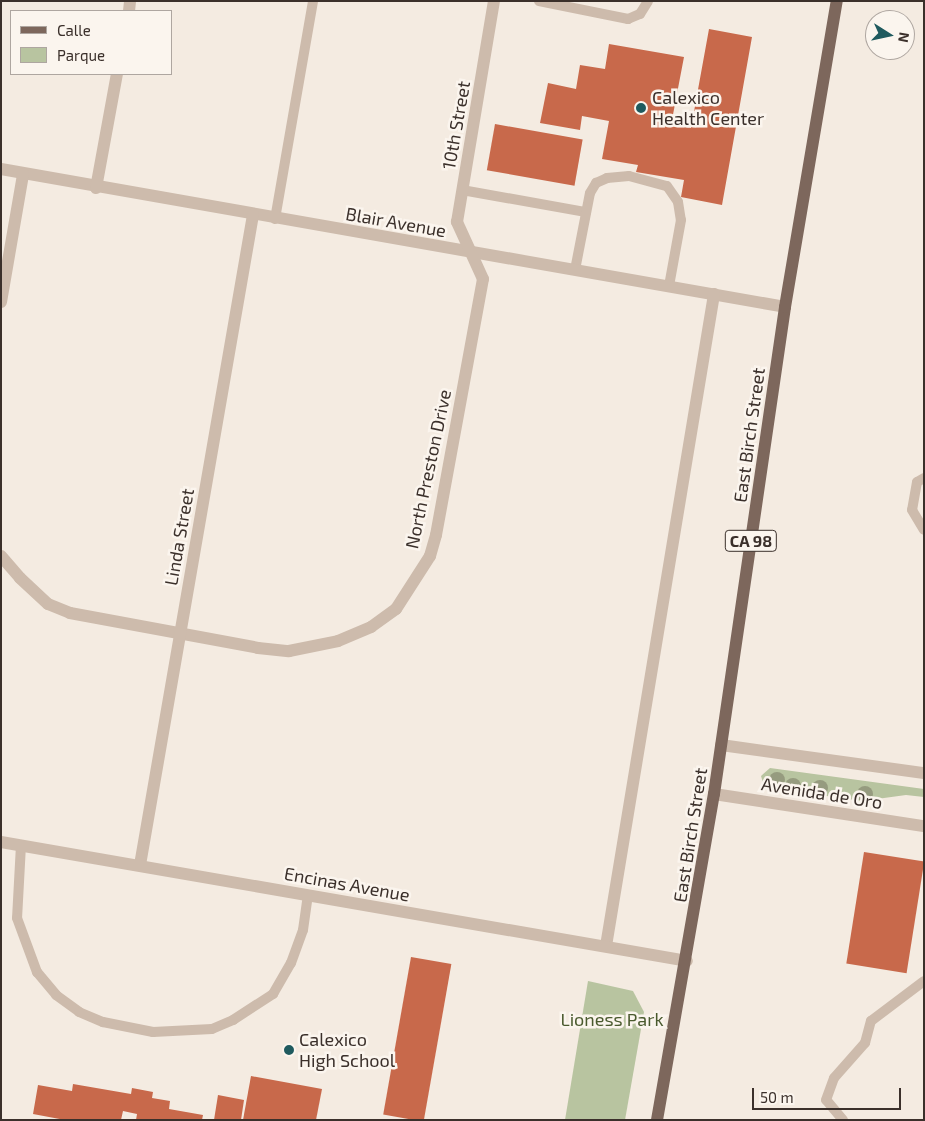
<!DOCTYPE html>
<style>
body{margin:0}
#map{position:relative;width:925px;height:1121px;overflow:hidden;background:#f4ebe1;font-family:"Exo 2",sans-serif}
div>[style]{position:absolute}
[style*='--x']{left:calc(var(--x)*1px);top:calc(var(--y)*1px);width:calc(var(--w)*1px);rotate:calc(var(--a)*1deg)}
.green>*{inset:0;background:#b8c4a0}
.building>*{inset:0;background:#c8694b;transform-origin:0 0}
.service>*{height:10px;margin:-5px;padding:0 5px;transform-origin:5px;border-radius:5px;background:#cdbbac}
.minor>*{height:12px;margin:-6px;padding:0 6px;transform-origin:6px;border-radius:6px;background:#cdbbac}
.tertiary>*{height:12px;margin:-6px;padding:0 6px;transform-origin:6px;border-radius:6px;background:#cdbbac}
.primary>*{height:12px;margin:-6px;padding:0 6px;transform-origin:6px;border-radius:6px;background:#7d675c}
.trees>*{width:16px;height:16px;margin:-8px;border-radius:50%;background:#969b7f}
.dots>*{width:14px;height:14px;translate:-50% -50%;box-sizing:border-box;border:2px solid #fbf5ee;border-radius:50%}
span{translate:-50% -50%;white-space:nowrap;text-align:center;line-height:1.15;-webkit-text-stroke:5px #fbf5ee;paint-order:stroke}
.shield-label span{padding:1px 4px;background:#fbf5ee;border:1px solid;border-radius:4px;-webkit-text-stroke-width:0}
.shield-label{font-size:16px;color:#3b302b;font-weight:700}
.poi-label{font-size:18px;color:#3b302b}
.left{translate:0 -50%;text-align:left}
.street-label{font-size:18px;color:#3b302b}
.park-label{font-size:18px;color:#4a5a2e}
.frame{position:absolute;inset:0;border:2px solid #3b302b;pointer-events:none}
.legend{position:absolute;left:10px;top:10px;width:162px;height:65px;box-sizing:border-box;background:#fbf5ee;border:1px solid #aea6a0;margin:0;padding:6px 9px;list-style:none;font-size:15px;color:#3b302b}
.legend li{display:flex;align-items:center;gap:10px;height:25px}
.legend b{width:25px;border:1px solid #aea6a0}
.north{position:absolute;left:865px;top:10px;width:50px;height:50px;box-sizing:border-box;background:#fbf5ee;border:1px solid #aea6a0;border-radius:50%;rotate:100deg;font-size:14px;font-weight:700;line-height:20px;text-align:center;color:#3b302b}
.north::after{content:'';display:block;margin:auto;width:18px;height:22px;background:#1f5a5e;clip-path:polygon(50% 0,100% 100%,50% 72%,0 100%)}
.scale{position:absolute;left:752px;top:1088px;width:149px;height:22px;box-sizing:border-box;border:2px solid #3b302b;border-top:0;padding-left:6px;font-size:15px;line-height:18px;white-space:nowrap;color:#3b302b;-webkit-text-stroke:4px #fbf5ee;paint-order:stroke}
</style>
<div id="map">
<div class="green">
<i style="clip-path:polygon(770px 768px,924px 789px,924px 797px,906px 795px,862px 801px,770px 788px,764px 786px,761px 776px)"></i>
<i style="clip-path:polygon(588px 981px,633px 991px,644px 1012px,625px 1120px,565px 1120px)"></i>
</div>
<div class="building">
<i style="clip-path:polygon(709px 29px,752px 37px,722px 205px,681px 197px,684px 180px,636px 172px,638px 165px,602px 159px,609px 121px,582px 116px,580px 130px,540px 123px,548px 83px,576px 89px,580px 65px,605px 69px,609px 44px,684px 57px,671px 125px,691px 128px)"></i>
<i style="left:495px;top:124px;width:89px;height:47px;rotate:10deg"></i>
<i style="left:864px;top:852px;width:61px;height:113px;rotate:9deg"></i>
<i style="left:411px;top:957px;width:41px;height:160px;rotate:10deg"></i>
<i style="clip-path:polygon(251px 1076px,322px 1089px,316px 1120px,243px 1120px)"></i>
<i style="clip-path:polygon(73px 1084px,131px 1094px,132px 1088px,153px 1092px,152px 1098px,170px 1101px,169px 1109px,203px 1115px,202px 1120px,136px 1120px,137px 1114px,123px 1111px,121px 1120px,65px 1120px,33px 1114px,38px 1085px,72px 1091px)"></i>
<i style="clip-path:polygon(218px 1095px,244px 1100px,241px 1120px,214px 1120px)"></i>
</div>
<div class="service">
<i style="--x:539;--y:1;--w:91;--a:11.4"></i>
<i style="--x:628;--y:19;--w:13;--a:-23"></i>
<i style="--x:640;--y:14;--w:15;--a:-58"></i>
<i style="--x:462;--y:190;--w:126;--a:10.1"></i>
<i style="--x:275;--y:219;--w:221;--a:-80.1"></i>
<i style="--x:575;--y:270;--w:78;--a:-79"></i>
<i style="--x:590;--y:193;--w:12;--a:-59"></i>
<i style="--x:596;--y:183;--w:12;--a:-24"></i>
<i style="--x:607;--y:178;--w:22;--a:-5"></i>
<i style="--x:629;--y:176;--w:39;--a:15"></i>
<i style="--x:667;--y:186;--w:19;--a:55"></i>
<i style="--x:678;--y:202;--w:18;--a:81"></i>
<i style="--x:681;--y:220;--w:67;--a:100.3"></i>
<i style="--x:924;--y:478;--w:8;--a:150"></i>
<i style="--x:917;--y:482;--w:28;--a:100"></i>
<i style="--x:912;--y:510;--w:23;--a:59"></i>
<i style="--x:21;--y:845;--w:73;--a:93.1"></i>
<i style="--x:17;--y:918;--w:58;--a:69.7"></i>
<i style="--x:37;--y:972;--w:30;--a:50"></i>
<i style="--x:56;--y:995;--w:29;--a:36"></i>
<i style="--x:79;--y:1012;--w:26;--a:23"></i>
<i style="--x:103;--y:1022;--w:51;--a:11.3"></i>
<i style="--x:153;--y:1032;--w:59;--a:-2.9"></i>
<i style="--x:212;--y:1029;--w:23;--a:-23"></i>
<i style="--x:233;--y:1020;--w:48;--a:-33"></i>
<i style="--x:273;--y:994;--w:36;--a:-60"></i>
<i style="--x:291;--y:963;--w:35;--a:-70"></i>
<i style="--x:303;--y:930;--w:34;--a:-82"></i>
<i style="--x:843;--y:1120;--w:26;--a:-130"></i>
<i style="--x:826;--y:1100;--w:23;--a:-70"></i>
<i style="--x:834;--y:1078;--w:47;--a:-48.5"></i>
<i style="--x:865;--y:1043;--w:23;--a:-75"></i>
<i style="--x:871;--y:1021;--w:66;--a:-37"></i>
</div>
<div class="minor">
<i style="--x:129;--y:11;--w:10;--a:-84"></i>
<i style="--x:1;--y:169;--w:796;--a:9.98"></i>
<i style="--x:96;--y:188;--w:116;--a:-79.6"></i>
<i style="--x:1;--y:302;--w:130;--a:-80.2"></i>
<i style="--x:1;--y:556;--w:29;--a:49"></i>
<i style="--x:20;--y:578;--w:38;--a:43"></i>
<i style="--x:48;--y:604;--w:24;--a:22"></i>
<i style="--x:70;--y:613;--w:191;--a:10.5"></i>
<i style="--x:258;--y:648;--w:31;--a:6"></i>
<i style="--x:289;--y:651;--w:50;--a:-11.5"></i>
<i style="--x:338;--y:641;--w:36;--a:-23"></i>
<i style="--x:371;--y:627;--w:31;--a:-36"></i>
<i style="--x:396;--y:609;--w:63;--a:-57.3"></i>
<i style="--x:430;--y:556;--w:22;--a:-74"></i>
<i style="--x:436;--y:535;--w:260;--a:-79.6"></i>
<i style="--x:483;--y:279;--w:63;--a:-114.5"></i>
<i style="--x:457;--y:222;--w:224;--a:-80.5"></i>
<i style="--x:721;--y:745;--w:205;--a:7.9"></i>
<i style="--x:714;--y:794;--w:212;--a:8.7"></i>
<i style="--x:140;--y:865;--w:660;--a:-80.14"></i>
<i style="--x:606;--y:946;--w:661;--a:-80.59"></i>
</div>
<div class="tertiary">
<i style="--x:1;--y:842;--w:696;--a:9.84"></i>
</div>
<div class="primary">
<i style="--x:657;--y:1120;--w:331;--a:-80.1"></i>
<i style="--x:714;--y:794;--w:492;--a:-81.7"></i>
<i style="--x:785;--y:307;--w:310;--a:-80.4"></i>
</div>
<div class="trees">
<i style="left:777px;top:780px"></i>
<i style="left:793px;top:786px"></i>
<i style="left:820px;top:788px"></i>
<i style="left:865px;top:794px"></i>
</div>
<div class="dots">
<i style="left:641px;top:108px;background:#1f5a5e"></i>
<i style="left:289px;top:1050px;background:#1f5a5e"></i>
</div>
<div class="shield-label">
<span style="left:751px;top:541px">CA 98</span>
</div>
<div class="poi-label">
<span class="left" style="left:652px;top:108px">Calexico<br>Health Center</span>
<span class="left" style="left:299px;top:1050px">Calexico<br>High School</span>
</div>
<div class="street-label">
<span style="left:456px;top:125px;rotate:-80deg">10th Street</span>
<span style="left:396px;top:222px;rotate:10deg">Blair Avenue</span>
<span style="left:749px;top:435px;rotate:-82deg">East Birch Street</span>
<span style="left:428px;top:469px;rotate:-78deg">North Preston Drive</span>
<span style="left:179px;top:537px;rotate:-80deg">Linda Street</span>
<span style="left:822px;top:793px;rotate:9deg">Avenida de Oro</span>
<span style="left:690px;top:835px;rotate:-81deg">East Birch Street</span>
<span style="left:347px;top:884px;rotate:10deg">Encinas Avenue</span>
</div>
<div class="park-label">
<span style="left:612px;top:1019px">Lioness Park</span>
</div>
<div class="frame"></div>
<ul class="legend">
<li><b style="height:6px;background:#7d675c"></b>Calle</li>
<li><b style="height:14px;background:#b8c4a0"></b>Parque</li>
</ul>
<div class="north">N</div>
<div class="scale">50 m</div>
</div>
